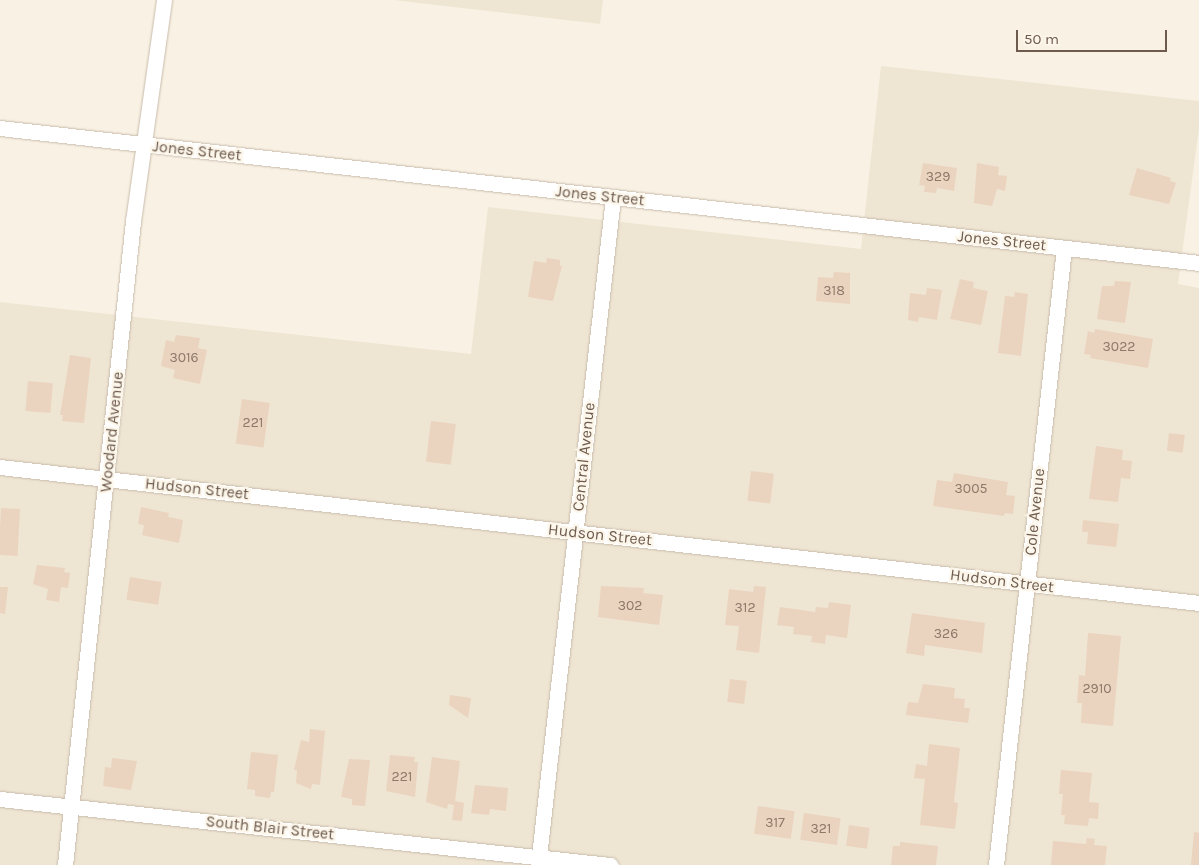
<!DOCTYPE html>
<style>
body{margin:0}
#map{position:relative;width:1199px;height:865px;overflow:hidden;background:#f9f2e4;font-family:Karla,sans-serif}
div>[style]{position:absolute}
[style*='--x']{left:calc(var(--x)*1px);top:calc(var(--y)*1px);width:calc(var(--w)*1px);rotate:calc(var(--a)*1deg)}
.residential>*{inset:0;background:#efe5d3}
.building>*{inset:0;background:#ead4bf;transform-origin:0 0}
.roads{filter:drop-shadow(0 0 1px #c8bbac) drop-shadow(0 0 1px #c8bbac)}
.minor>*{height:15px;margin:-7.5px;padding:0 7.5px;transform-origin:7.5px;border-radius:7.5px;background:#fff}
span{translate:-50% -50%;white-space:nowrap;text-align:center;line-height:1.15;-webkit-text-stroke:4.5px #fcf6ea;paint-order:stroke}
.number-label{font-size:14px;color:#8d796a}
.number-label span{-webkit-text-stroke-width:0}
.street-label{font-size:16px;color:#6e5b4d}
.scale{position:absolute;left:1016px;top:30px;width:151px;height:22px;box-sizing:border-box;border:2px solid #6e5b4d;border-top:0;padding-left:6px;font-size:15px;line-height:18px;white-space:nowrap;color:#6e5b4d;-webkit-text-stroke:4px #fcf6ea;paint-order:stroke}
</style>
<div id="map">
<div class="residential">
<i style="clip-path:polygon(393px 0,603px 0,600px 24px)"></i>
<i style="clip-path:polygon(881px 66px,1199px 101px,1199px 128px,1178px 284px,1199px 288px,1199px 865px,0 865px,0 302px,471px 354px,488px 207px,861px 249px)"></i>
</div>
<div class="building">
<i style="clip-path:polygon(923px 163px,957px 168px,954px 191px,937px 188px,936px 193px,924px 192px,925px 186px,919px 185px)"></i>
<i style="clip-path:polygon(977px 163px,999px 167px,998px 175px,1007px 176px,1005px 191px,997px 189px,992px 206px,974px 203px)"></i>
<i style="clip-path:polygon(1137px 168px,1171px 178px,1170px 181px,1176px 183px,1169px 204px,1129px 195px)"></i>
<i style="clip-path:polygon(547px 258px,560px 260px,560px 266px,562px 266px,553px 301px,528px 297px,534px 261px,546px 263px)"></i>
<i style="clip-path:polygon(834px 272px,850px 273px,850px 304px,816px 301px,818px 277px,833px 278px)"></i>
<i style="clip-path:polygon(960px 279px,974px 282px,973px 288px,988px 291px,981px 325px,950px 319px)"></i>
<i style="clip-path:polygon(1115px 281px,1131px 282px,1125px 323px,1097px 319px,1102px 286px,1114px 286px)"></i>
<i style="clip-path:polygon(927px 288px,942px 290px,937px 320px,919px 317px,918px 322px,908px 320px,910px 293px,926px 295px)"></i>
<i style="clip-path:polygon(1015px 292px,1028px 294px,1021px 356px,998px 353px,1005px 296px,1014px 297px)"></i>
<i style="clip-path:polygon(1095px 329px,1153px 339px,1148px 368px,1090px 358px,1091px 355px,1084px 354px,1088px 331px,1094px 333px)"></i>
<i style="clip-path:polygon(176px 335px,200px 338px,198px 348px,207px 350px,200px 384px,173px 378px,175px 370px,161px 366px,166px 340px,174px 342px)"></i>
<i style="clip-path:polygon(70px 355px,91px 358px,84px 423px,62px 421px,63px 415px,60px 415px)"></i>
<i style="left:28px;top:381px;width:25px;height:30px;rotate:5deg"></i>
<i style="left:242px;top:399px;width:28px;height:45px;rotate:8deg"></i>
<i style="left:431px;top:421px;width:25px;height:41px;rotate:7deg"></i>
<i style="left:1169px;top:433px;width:16px;height:18px;rotate:7deg"></i>
<i style="clip-path:polygon(1096px 446px,1123px 450px,1122px 460px,1132px 461px,1130px 479px,1121px 478px,1118px 502px,1089px 499px)"></i>
<i style="left:751px;top:471px;width:23px;height:30px;rotate:7deg"></i>
<i style="clip-path:polygon(954px 473px,1008px 482px,1006px 495px,1015px 496px,1013px 514px,1005px 513px,1004px 516px,933px 506px,937px 480px,952px 482px)"></i>
<i style="clip-path:polygon(141px 507px,169px 513px,168px 517px,183px 520px,179px 543px,142px 535px,144px 525px,138px 524px)"></i>
<i style="left:1px;top:508px;width:19px;height:47px;rotate:3deg"></i>
<i style="clip-path:polygon(1083px 520px,1119px 524px,1116px 547px,1087px 544px,1088px 532px,1082px 532px)"></i>
<i style="clip-path:polygon(37px 565px,65px 568px,64px 572px,70px 573px,68px 588px,61px 587px,59px 602px,46px 600px,48px 589px,33px 584px)"></i>
<i style="left:130px;top:577px;width:32px;height:23px;rotate:9deg"></i>
<i style="clip-path:polygon(601px 586px,644px 588px,643px 593px,663px 595px,659px 625px,598px 617px)"></i>
<i style="clip-path:polygon(754px 586px,766px 587px,759px 653px,736px 650px,739px 626px,725px 625px,729px 589px,753px 592px)"></i>
<i style="clip-path:polygon(0 587px,8px 587px,5px 614px,0 613px)"></i>
<i style="clip-path:polygon(829px 602px,851px 605px,847px 638px,826px 635px,825px 644px,811px 642px,812px 636px,793px 634px,794px 627px,777px 625px,780px 607px,815px 612px,816px 607px,828px 608px)"></i>
<i style="clip-path:polygon(912px 613px,985px 623px,982px 653px,925px 645px,924px 656px,906px 653px)"></i>
<i style="clip-path:polygon(1088px 633px,1121px 636px,1113px 726px,1081px 723px,1082px 703px,1077px 703px,1079px 675px,1085px 676px)"></i>
<i style="left:730px;top:679px;width:17px;height:23px;rotate:7deg"></i>
<i style="clip-path:polygon(923px 684px,955px 688px,954px 698px,965px 699px,964px 708px,970px 708px,968px 723px,906px 715px,908px 702px,918px 703px)"></i>
<i style="clip-path:polygon(450px 695px,471px 698px,468px 718px,449px 705px)"></i>
<i style="clip-path:polygon(310px 729px,325px 731px,320px 785px,312px 784px,311px 789px,296px 783px,297px 770px,294px 770px,301px 740px,309px 742px)"></i>
<i style="clip-path:polygon(929px 744px,960px 748px,954px 802px,958px 803px,955px 829px,920px 825px,925px 779px,914px 778px,916px 764px,927px 766px)"></i>
<i style="clip-path:polygon(251px 752px,278px 755px,274px 792px,271px 792px,270px 798px,255px 796px,255px 790px,247px 789px)"></i>
<i style="clip-path:polygon(390px 755px,415px 757px,414px 762px,418px 762px,415px 797px,386px 791px)"></i>
<i style="clip-path:polygon(432px 757px,460px 761px,455px 801px,464px 803px,462px 821px,452px 820px,454px 805px,448px 804px,447px 809px,426px 802px)"></i>
<i style="clip-path:polygon(112px 758px,137px 761px,131px 790px,103px 786px,105px 767px,111px 768px)"></i>
<i style="clip-path:polygon(349px 759px,370px 760px,365px 806px,352px 805px,352px 799px,341px 797px)"></i>
<i style="clip-path:polygon(1061px 770px,1092px 773px,1089px 802px,1099px 803px,1098px 819px,1089px 818px,1088px 826px,1064px 824px,1065px 815px,1061px 815px,1063px 794px,1059px 794px)"></i>
<i style="clip-path:polygon(475px 785px,508px 788px,506px 811px,490px 809px,489px 815px,471px 813px)"></i>
<i style="left:758px;top:806px;width:37px;height:28px;rotate:8deg"></i>
<i style="left:804px;top:813px;width:37px;height:27px;rotate:8deg"></i>
<i style="left:849px;top:825px;width:21px;height:21px;rotate:8deg"></i>
<i style="clip-path:polygon(1194px 832px,1199px 833px,1199px 865px,1191px 865px)"></i>
<i style="clip-path:polygon(1087px 838px,1095px 839px,1094px 845px,1107px 846px,1105px 865px,1051px 865px,1053px 841px,1086px 844px)"></i>
<i style="clip-path:polygon(900px 842px,938px 846px,936px 865px,891px 865px,893px 846px,900px 846px)"></i>
</div>
<div class="roads">
<div class="minor">
<i style="--x:0;--y:128;--w:1207;--a:6.42"></i>
<i style="--x:0;--y:467;--w:1207;--a:6.47"></i>
<i style="--x:0;--y:799;--w:614;--a:6.18"></i>
<i style="--x:65;--y:865;--w:648;--a:-83.97"></i>
<i style="--x:133;--y:221;--w:223;--a:-82"></i>
<i style="--x:538;--y:865;--w:672;--a:-83.59"></i>
<i style="--x:996;--y:865;--w:621;--a:-83.71"></i>
</div>
</div>
<div class="number-label">
<span style="left:938px;top:177px">329</span>
<span style="left:834px;top:291px">318</span>
<span style="left:1119px;top:347px">3022</span>
<span style="left:184px;top:358px">3016</span>
<span style="left:253px;top:423px">221</span>
<span style="left:971px;top:489px">3005</span>
<span style="left:630px;top:606px">302</span>
<span style="left:745px;top:608px">312</span>
<span style="left:946px;top:634px">326</span>
<span style="left:1097px;top:689px">2910</span>
<span style="left:402px;top:777px">221</span>
<span style="left:775px;top:823px">317</span>
<span style="left:821px;top:829px">321</span>
</div>
<div class="street-label">
<span style="left:197px;top:151px;rotate:6deg">Jones Street</span>
<span style="left:600px;top:196px;rotate:6deg">Jones Street</span>
<span style="left:1002px;top:241px;rotate:6deg">Jones Street</span>
<span style="left:112px;top:432px;rotate:-84deg">Woodard Avenue</span>
<span style="left:584px;top:457px;rotate:-84deg">Central Avenue</span>
<span style="left:197px;top:489px;rotate:6deg">Hudson Street</span>
<span style="left:1035px;top:512px;rotate:-84deg">Cole Avenue</span>
<span style="left:600px;top:535px;rotate:6deg">Hudson Street</span>
<span style="left:1002px;top:581px;rotate:7deg">Hudson Street</span>
<span style="left:270px;top:828px;rotate:6deg">South Blair Street</span>
</div>
<div class="scale">50 m</div>
</div>
